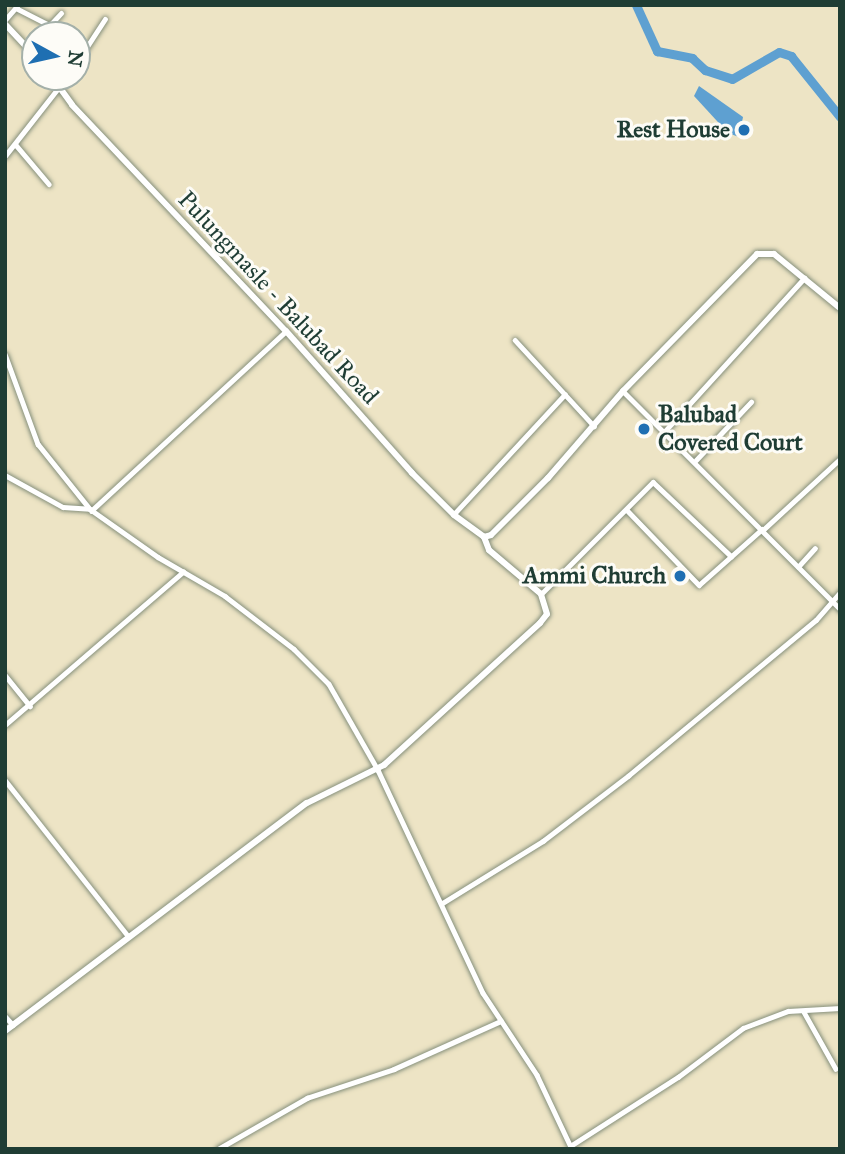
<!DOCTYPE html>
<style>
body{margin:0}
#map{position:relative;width:845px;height:1154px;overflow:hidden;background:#ede4c5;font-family:"IM FELL Great Primer",serif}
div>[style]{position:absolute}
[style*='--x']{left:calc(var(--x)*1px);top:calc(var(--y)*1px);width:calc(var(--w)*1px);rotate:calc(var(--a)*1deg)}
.water>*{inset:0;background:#5ea0d1}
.river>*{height:9px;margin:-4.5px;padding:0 4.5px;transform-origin:4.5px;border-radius:4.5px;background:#5ea0d1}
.roads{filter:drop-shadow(0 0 2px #86907c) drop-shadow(0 0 2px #86907c)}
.minor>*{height:4.5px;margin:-2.25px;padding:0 2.25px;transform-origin:2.25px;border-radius:2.25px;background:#fff}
.tertiary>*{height:6px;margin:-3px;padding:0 3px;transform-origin:3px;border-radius:3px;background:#fff}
.dots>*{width:19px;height:19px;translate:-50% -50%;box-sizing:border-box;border:4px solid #fdfcf7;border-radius:50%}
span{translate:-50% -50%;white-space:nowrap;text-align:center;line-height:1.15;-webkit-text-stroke:6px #fdfcf7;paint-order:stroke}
.poi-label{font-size:24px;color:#1f3d34;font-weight:700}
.right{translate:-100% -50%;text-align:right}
.left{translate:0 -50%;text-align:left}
.street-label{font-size:24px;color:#1f3d34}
.frame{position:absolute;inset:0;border:7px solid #1f3d34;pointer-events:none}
.north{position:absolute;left:21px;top:21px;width:70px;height:70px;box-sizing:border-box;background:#fdfcf7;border:2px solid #a4b0a9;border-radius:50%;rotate:98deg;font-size:19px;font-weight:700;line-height:28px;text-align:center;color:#1f3d34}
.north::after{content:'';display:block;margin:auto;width:24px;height:32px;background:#1f6fb2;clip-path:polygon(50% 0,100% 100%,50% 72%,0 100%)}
</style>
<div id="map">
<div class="water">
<i style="clip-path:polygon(699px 86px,743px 117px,739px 137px,728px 133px,694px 96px)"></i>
</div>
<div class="river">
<i style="--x:636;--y:5;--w:51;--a:65.5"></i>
<i style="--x:657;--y:51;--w:36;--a:11"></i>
<i style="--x:692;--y:58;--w:18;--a:43"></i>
<i style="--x:705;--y:70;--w:28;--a:18"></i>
<i style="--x:732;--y:79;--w:54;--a:-29.9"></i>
<i style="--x:779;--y:52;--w:13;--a:18"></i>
<i style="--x:791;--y:56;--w:78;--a:51.2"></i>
</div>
<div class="roads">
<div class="minor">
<i style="--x:16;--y:8;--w:38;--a:27"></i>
<i style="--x:50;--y:25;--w:16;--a:-47"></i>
<i style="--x:5;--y:20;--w:20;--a:-49"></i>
<i style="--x:77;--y:62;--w:51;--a:-56.9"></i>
<i style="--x:16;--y:145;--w:51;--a:49.8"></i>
<i style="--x:5;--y:156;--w:100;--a:-51.9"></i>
<i style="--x:515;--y:340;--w:117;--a:47.4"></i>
<i style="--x:5;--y:354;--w:96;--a:69.9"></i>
<i style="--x:38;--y:444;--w:83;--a:51.3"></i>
<i style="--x:90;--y:509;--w:83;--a:35.2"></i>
<i style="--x:158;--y:557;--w:78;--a:30.2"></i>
<i style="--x:225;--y:596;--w:87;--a:37.5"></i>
<i style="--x:294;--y:649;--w:49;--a:45"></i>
<i style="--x:329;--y:684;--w:99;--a:60.3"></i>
<i style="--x:378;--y:770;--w:246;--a:64.8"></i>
<i style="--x:483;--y:993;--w:98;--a:56.6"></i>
<i style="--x:537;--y:1075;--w:82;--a:64.7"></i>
<i style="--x:623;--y:391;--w:308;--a:45.1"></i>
<i style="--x:665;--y:431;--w:207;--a:-47.7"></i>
<i style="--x:696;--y:460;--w:80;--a:-46.5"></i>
<i style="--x:5;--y:475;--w:66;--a:28.9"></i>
<i style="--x:63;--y:507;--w:26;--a:4"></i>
<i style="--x:627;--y:510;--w:104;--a:46.2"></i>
<i style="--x:699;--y:585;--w:84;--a:-41.6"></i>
<i style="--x:91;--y:511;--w:265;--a:-42.7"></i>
<i style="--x:454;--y:514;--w:163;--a:-47.2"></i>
<i style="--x:763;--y:530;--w:105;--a:-42.7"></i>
<i style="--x:798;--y:567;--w:25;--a:-48"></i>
<i style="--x:541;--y:594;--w:158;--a:-45"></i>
<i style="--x:653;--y:482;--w:108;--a:43.5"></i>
<i style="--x:5;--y:675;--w:40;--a:51"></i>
<i style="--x:5;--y:725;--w:235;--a:-40.7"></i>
<i style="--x:5;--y:780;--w:199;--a:51.7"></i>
<i style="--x:441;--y:904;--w:120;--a:-31.7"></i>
<i style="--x:543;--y:841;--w:107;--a:-37.4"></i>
<i style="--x:628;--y:776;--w:244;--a:-39.7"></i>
<i style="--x:816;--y:620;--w:37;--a:-49"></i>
<i style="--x:804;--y:1012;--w:65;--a:60.7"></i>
<i style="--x:5;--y:1016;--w:12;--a:48"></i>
<i style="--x:572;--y:1145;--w:126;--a:-32.7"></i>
<i style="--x:678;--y:1077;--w:81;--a:-37"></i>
<i style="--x:743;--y:1028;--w:48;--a:-20.7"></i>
<i style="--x:788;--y:1011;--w:52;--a:-3.3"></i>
<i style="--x:218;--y:1149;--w:103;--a:-29.8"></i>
<i style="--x:307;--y:1098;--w:92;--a:-18.4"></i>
<i style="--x:394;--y:1069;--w:117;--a:-24.2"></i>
</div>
<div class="tertiary">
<i style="--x:5;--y:24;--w:44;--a:46.8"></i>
<i style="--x:52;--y:77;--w:34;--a:54"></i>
<i style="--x:72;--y:105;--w:311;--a:46.6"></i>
<i style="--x:286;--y:331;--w:190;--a:48.4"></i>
<i style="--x:412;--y:473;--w:59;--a:45"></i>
<i style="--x:454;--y:515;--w:37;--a:36"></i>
<i style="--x:484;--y:537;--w:7;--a:-16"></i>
<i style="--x:491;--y:535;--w:81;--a:-45"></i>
<i style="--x:548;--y:478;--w:115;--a:-49.2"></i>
<i style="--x:623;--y:391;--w:192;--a:-45.6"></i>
<i style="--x:757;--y:254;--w:17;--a:0"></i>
<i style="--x:774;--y:254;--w:85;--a:39.3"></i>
<i style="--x:5;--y:1031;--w:378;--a:-37.1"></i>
<i style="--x:307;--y:803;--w:86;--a:-26.3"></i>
<i style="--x:384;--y:765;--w:211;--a:-42.3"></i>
<i style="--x:540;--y:623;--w:11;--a:-52"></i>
<i style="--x:547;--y:614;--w:21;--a:-107"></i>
<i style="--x:541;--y:594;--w:68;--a:-139.8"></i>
<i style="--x:489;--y:550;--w:14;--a:-111"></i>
</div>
</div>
<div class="dots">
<i style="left:744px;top:130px;background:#1f6fb2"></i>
<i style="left:644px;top:429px;background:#1f6fb2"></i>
<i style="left:680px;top:576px;background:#1f6fb2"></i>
</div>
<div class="poi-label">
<span class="right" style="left:730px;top:130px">Rest House</span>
<span class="left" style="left:658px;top:429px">Balubad<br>Covered Court</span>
<span class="right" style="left:666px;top:576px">Ammi Church</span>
</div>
<div class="street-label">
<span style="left:278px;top:298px;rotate:47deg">Pulungmasle - Balubad Road</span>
</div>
<div class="frame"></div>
<div class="north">N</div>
</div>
